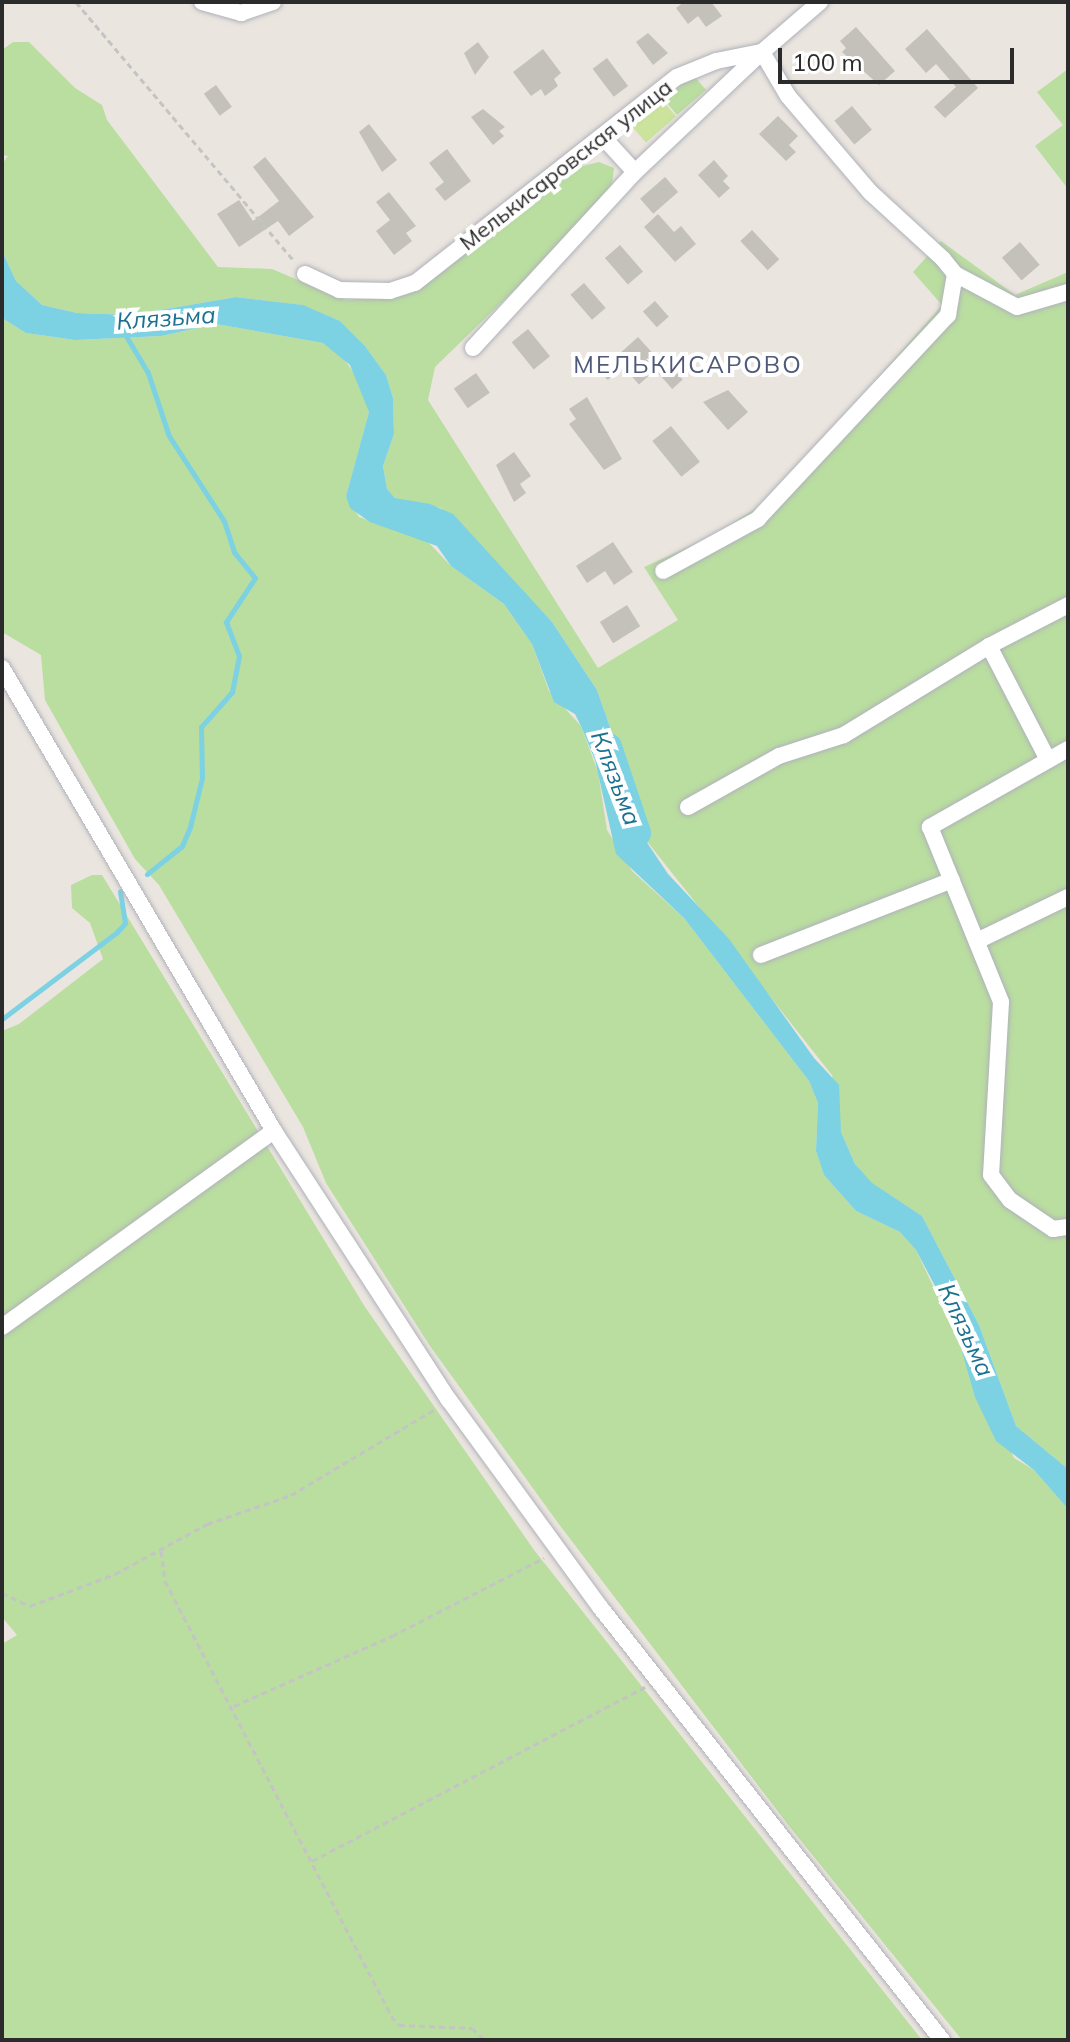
<!DOCTYPE html>
<meta charset="utf-8">
<style>
body{margin:0}
#map{position:relative;width:1070px;height:2042px;overflow:hidden;background:#ebe5df;font-family:Mulish,sans-serif}
div>[style]{position:absolute}
[style*='--x']{left:calc(var(--x)*1px);top:calc(var(--y)*1px);width:calc(var(--w)*1px);rotate:calc(var(--a)*1deg)}
.green>*{inset:0;background:#badda0}
.pitch>*{inset:0;background:#cbe39d;transform-origin:0 0}
.water>*{inset:0;background:#7cd1e3}
.stream>*{height:5px;margin:-2.5px;padding:0 2.5px;transform-origin:2.5px;border-radius:2.5px;background:#7cd1e3}
.river>*{height:28px;margin:-14px;padding:0 14px;transform-origin:14px;border-radius:14px;background:#7cd1e3}
.building>*{inset:0;background:#c4c0ba;transform-origin:0 0}
.path>*{height:3px;margin-top:-1.5px;transform-origin:0;background:repeating-linear-gradient(90deg,#c4c4c4 0 6px,transparent 0 10px)}
.roads{filter:drop-shadow(0 0 2px #afb2ba) drop-shadow(0 0 2px #afb2ba)}
.minor>*{height:16px;margin:-8px;padding:0 8px;transform-origin:8px;border-radius:8px;background:#fff}
span{translate:-50% -50%;white-space:nowrap;text-align:center;line-height:1.15;-webkit-text-stroke:8px #fff;paint-order:stroke}
.street-label{font-size:22px;color:#2b2b2b}
.water-label{font-size:24px;color:#1a7190;font-style:italic}
.neighbourhood-label{font-size:24px;color:#4f5a78;letter-spacing:2px}
.frame{position:absolute;inset:0;border:4px solid #2b2b2b;pointer-events:none}
.scale{position:absolute;left:778px;top:48px;width:236px;height:36px;box-sizing:border-box;border:4px solid #2b2b2b;border-top:0;padding-left:10px;font-size:24px;line-height:28px;white-space:nowrap;color:#2b2b2b;-webkit-text-stroke:6px #fff;paint-order:stroke}
</style>
<div id="map">
<div class="green">
<i style="clip-path:polygon(13px 42px,29px 42px,75px 88px,102px 105px,107px 120px,218px 267px,272px 269px,345px 300px,399px 297px,583px 166px,599px 162px,614px 168px,612px 184px,596px 211px,435px 367px,428px 400px,598px 668px,678px 620px,644px 567px,712px 536px,771px 499px,942px 305px,913px 272px,941px 241px,1015px 295px,1068px 272px,1068px 1469px,1016px 1426px,979px 1325px,922px 1216px,871px 1183px,855px 1164px,841px 1132px,832px 1075px,642px 835px,622px 794px,617px 747px,597px 690px,552px 622px,441px 508px,395px 498px,387px 489px,383px 466px,394px 434px,393px 398px,386px 375px,365px 346px,340px 321px,302px 305px,236px 297px,131px 315px,77px 313px,42px 305px,16px 281px,2px 251px,2px 164px,8px 156px,2px 155px,2px 50px)"></i>
<i style="clip-path:polygon(1068px 69px,1068px 189px,1035px 146px,1063px 125px,1037px 92px)"></i>
<i style="clip-path:polygon(694px 76px,706px 90px,677px 115px,663px 98px)"></i>
<i style="clip-path:polygon(2px 318px,26px 333px,75px 340px,161px 336px,216px 324px,323px 343px,342px 356px,363px 386px,369px 412px,346px 496px,359px 517px,426px 540px,451px 566px,504px 604px,532px 644px,549px 691px,581px 726px,598px 772px,607px 830px,632px 871px,684px 918px,809px 1081px,818px 1103px,816px 1151px,824px 1175px,856px 1211px,900px 1232px,916px 1250px,1014px 1458px,1034px 1470px,1068px 1509px,1068px 2040px,962px 2040px,789px 1826px,558px 1523px,430px 1346px,326px 1183px,303px 1127px,159px 885px,135px 859px,45px 700px,41px 655px,2px 632px)"></i>
<i style="clip-path:polygon(92px 875px,102px 875px,365px 1307px,534px 1550px,922px 2040px,2px 2040px,2px 1644px,17px 1635px,2px 1617px,2px 1031px,19px 1024px,103px 959px,90px 923px,72px 908px,71px 885px)"></i>
</div>
<div class="pitch">
<i style="left:661px;top:99px;width:23px;height:40px;rotate:49deg"></i>
</div>
<div class="water">
<i style="clip-path:polygon(2px 251px,16px 281px,42px 305px,77px 313px,131px 315px,236px 297px,303px 305px,340px 321px,365px 346px,386px 375px,393px 398px,394px 434px,383px 466px,387px 489px,395px 498px,430px 504px,453px 514px,552px 622px,597px 690px,617px 747px,622px 794px,642px 835px,668px 874px,729px 939px,814px 1058px,839px 1085px,841px 1132px,855px 1164px,872px 1183px,922px 1216px,979px 1325px,1016px 1426px,1068px 1469px,1068px 1509px,1034px 1470px,996px 1441px,975px 1397px,953px 1320px,916px 1250px,900px 1232px,856px 1211px,824px 1175px,816px 1151px,818px 1103px,809px 1081px,684px 918px,616px 854px,595px 760px,581px 726px,575px 714px,554px 702px,532px 644px,504px 604px,451px 566px,437px 546px,370px 522px,350px 508px,346px 496px,369px 412px,350px 365px,323px 343px,216px 324px,161px 336px,75px 340px,26px 333px,2px 318px)"></i>
</div>
<div class="stream">
<i style="--x:123;--y:331;--w:49;--a:59.2"></i>
<i style="--x:148;--y:373;--w:66;--a:71.6"></i>
<i style="--x:169;--y:436;--w:101;--a:57.1"></i>
<i style="--x:224;--y:521;--w:33;--a:72"></i>
<i style="--x:234;--y:552;--w:33;--a:51"></i>
<i style="--x:255;--y:578;--w:53;--a:123.4"></i>
<i style="--x:226;--y:622;--w:36;--a:69"></i>
<i style="--x:239;--y:656;--w:37;--a:101"></i>
<i style="--x:232;--y:692;--w:47;--a:131.5"></i>
<i style="--x:201;--y:727;--w:51;--a:88.9"></i>
<i style="--x:202;--y:778;--w:50;--a:103.8"></i>
<i style="--x:190;--y:827;--w:21;--a:113"></i>
<i style="--x:182;--y:846;--w:45;--a:141.3"></i>
<i style="--x:2;--y:1019;--w:144;--a:-37.1"></i>
<i style="--x:117;--y:932;--w:12;--a:-48"></i>
<i style="--x:125;--y:923;--w:32;--a:-99"></i>
</div>
<div class="river">
<i style="--x:608;--y:747;--w:91;--a:71.4"></i>
</div>
<div class="building">
<i style="clip-path:polygon(684px 2px,711px 2px,722px 16px,706px 27px,698px 16px,688px 24px,676px 8px)"></i>
<i style="clip-path:polygon(856px 27px,895px 71px,879px 85px,842px 52px,846px 48px,840px 41px)"></i>
<i style="clip-path:polygon(927px 29px,978px 88px,945px 118px,934px 107px,956px 87px,936px 64px,926px 73px,905px 49px)"></i>
<i style="clip-path:polygon(648px 33px,668px 53px,653px 65px,636px 42px)"></i>
<i style="clip-path:polygon(478px 42px,489px 57px,475px 75px,464px 53px)"></i>
<i style="clip-path:polygon(543px 49px,561px 73px,554px 79px,558px 86px,545px 96px,541px 89px,531px 96px,513px 72px)"></i>
<i style="left:607px;top:58px;width:35px;height:18px;rotate:53deg"></i>
<i style="left:216px;top:85px;width:27px;height:15px;rotate:54deg"></i>
<i style="left:852px;top:106px;width:31px;height:23px;rotate:50deg"></i>
<i style="clip-path:polygon(483px 109px,505px 127px,499px 131px,504px 136px,493px 145px,471px 117px)"></i>
<i style="clip-path:polygon(778px 116px,798px 136px,789px 145px,796px 152px,786px 161px,759px 134px)"></i>
<i style="clip-path:polygon(369px 124px,397px 160px,382px 172px,359px 132px)"></i>
<i style="clip-path:polygon(447px 149px,471px 181px,445px 201px,435px 189px,444px 182px,429px 163px)"></i>
<i style="clip-path:polygon(265px 157px,314px 217px,289px 236px,278px 221px,239px 247px,217px 214px,239px 200px,253px 221px,279px 201px,253px 167px)"></i>
<i style="clip-path:polygon(714px 160px,728px 176px,723px 181px,730px 188px,719px 198px,698px 175px)"></i>
<i style="left:665px;top:177px;width:20px;height:33px;rotate:49deg"></i>
<i style="clip-path:polygon(389px 192px,416px 226px,406px 233px,412px 241px,394px 255px,376px 231px,390px 220px,376px 202px)"></i>
<i style="clip-path:polygon(658px 214px,674px 232px,681px 226px,696px 244px,675px 262px,644px 227px)"></i>
<i style="left:752px;top:230px;width:40px;height:16px;rotate:47deg"></i>
<i style="left:1020px;top:242px;width:30px;height:24px;rotate:49deg"></i>
<i style="left:620px;top:245px;width:35px;height:20px;rotate:49deg"></i>
<i style="left:584px;top:283px;width:33px;height:18px;rotate:49deg"></i>
<i style="left:655px;top:301px;width:21px;height:16px;rotate:49deg"></i>
<i style="left:528px;top:329px;width:35px;height:21px;rotate:51deg"></i>
<i style="left:638px;top:337px;width:36px;height:31px;rotate:48deg"></i>
<i style="left:605px;top:358px;width:18px;height:13px;rotate:47deg"></i>
<i style="left:666px;top:361px;width:25px;height:14px;rotate:48deg"></i>
<i style="left:476px;top:373px;width:24px;height:27px;rotate:55deg"></i>
<i style="clip-path:polygon(728px 390px,748px 412px,728px 430px,703px 402px)"></i>
<i style="clip-path:polygon(587px 397px,622px 459px,604px 470px,569px 424px,576px 419px,569px 409px)"></i>
<i style="left:671px;top:426px;width:46px;height:24px;rotate:51deg"></i>
<i style="clip-path:polygon(514px 452px,531px 476px,520px 484px,526px 493px,514px 502px,496px 465px)"></i>
<i style="clip-path:polygon(613px 542px,633px 572px,614px 585px,605px 571px,587px 583px,576px 566px)"></i>
<i style="left:627px;top:605px;width:25px;height:32px;rotate:58deg"></i>
</div>
<div class="path">
<i style="--x:76;--y:2;--w:340;--a:49.9"></i>
<i style="--x:161;--y:1551;--w:30;--a:82"></i>
<i style="--x:165;--y:1581;--w:490;--a:62.5"></i>
<i style="--x:391;--y:2016;--w:12;--a:48"></i>
<i style="--x:399;--y:2025;--w:73;--a:2.4"></i>
<i style="--x:472;--y:2028;--w:18;--a:43"></i>
<i style="--x:2;--y:1593;--w:31;--a:25"></i>
<i style="--x:30;--y:1606;--w:91;--a:-20.6"></i>
<i style="--x:115;--y:1574;--w:105;--a:-28.5"></i>
<i style="--x:207;--y:1524;--w:89;--a:-19"></i>
<i style="--x:291;--y:1495;--w:168;--a:-30.8"></i>
<i style="--x:234;--y:1706;--w:173;--a:-23.9"></i>
<i style="--x:392;--y:1636;--w:171;--a:-27.2"></i>
<i style="--x:312;--y:1861;--w:376;--a:-27.6"></i>
</div>
<div class="roads">
<div class="minor">
<i style="--x:202;--y:2;--w:41;--a:15.8"></i>
<i style="--x:241;--y:13;--w:34;--a:-19"></i>
<i style="--x:603;--y:137;--w:47;--a:47.6"></i>
<i style="--x:305;--y:274;--w:38;--a:25"></i>
<i style="--x:339;--y:290;--w:51;--a:1.1"></i>
<i style="--x:390;--y:291;--w:26;--a:-18"></i>
<i style="--x:415;--y:283;--w:333;--a:-38.2"></i>
<i style="--x:677;--y:77;--w:42;--a:-22.3"></i>
<i style="--x:716;--y:61;--w:47;--a:-11.1"></i>
<i style="--x:762;--y:52;--w:77;--a:-40.8"></i>
<i style="--x:955;--y:274;--w:70;--a:28"></i>
<i style="--x:1017;--y:307;--w:53;--a:-16.4"></i>
<i style="--x:473;--y:348;--w:239;--a:-47.4"></i>
<i style="--x:635;--y:172;--w:175;--a:-43.4"></i>
<i style="--x:762;--y:52;--w:51;--a:59.4"></i>
<i style="--x:788;--y:96;--w:126;--a:49.5"></i>
<i style="--x:870;--y:192;--w:99;--a:42.5"></i>
<i style="--x:943;--y:259;--w:19;--a:51"></i>
<i style="--x:955;--y:274;--w:42;--a:99.7"></i>
<i style="--x:948;--y:315;--w:279;--a:133"></i>
<i style="--x:758;--y:519;--w:108;--a:151.3"></i>
<i style="--x:2;--y:668;--w:537;--a:59.57"></i>
<i style="--x:274;--y:1131;--w:321;--a:57"></i>
<i style="--x:449;--y:1400;--w:256;--a:53.9"></i>
<i style="--x:600;--y:1607;--w:552;--a:51.7"></i>
<i style="--x:1068;--y:749;--w:159;--a:150.5"></i>
<i style="--x:930;--y:827;--w:189;--a:67.9"></i>
<i style="--x:1001;--y:1002;--w:173;--a:93.3"></i>
<i style="--x:991;--y:1175;--w:31;--a:53"></i>
<i style="--x:1010;--y:1200;--w:52;--a:34"></i>
<i style="--x:1053;--y:1229;--w:15;--a:-8"></i>
<i style="--x:1046;--y:756;--w:124;--a:-117.4"></i>
<i style="--x:989;--y:646;--w:89;--a:-27.4"></i>
<i style="--x:688;--y:807;--w:104;--a:-29.3"></i>
<i style="--x:779;--y:756;--w:68;--a:-17.9"></i>
<i style="--x:844;--y:735;--w:170;--a:-31.5"></i>
<i style="--x:977;--y:941;--w:101;--a:-25.8"></i>
<i style="--x:761;--y:955;--w:205;--a:-21.4"></i>
<i style="--x:2;--y:1327;--w:335;--a:-35.8"></i>
</div>
</div>
<div class="street-label">
<span style="left:566px;top:165px;rotate:-38deg">Мелькисаровская улица</span>
</div>
<div class="water-label">
<span style="left:166px;top:318px;rotate:-4deg">Клязьма</span>
<span style="left:616px;top:778px;rotate:69deg">Клязьма</span>
<span style="left:966px;top:1330px;rotate:65deg">Клязьма</span>
</div>
<div class="neighbourhood-label">
<span style="left:688px;top:365px">МЕЛЬКИСАРОВО</span>
</div>
<div class="frame"></div>
<div class="scale">100 m</div>
</div>
